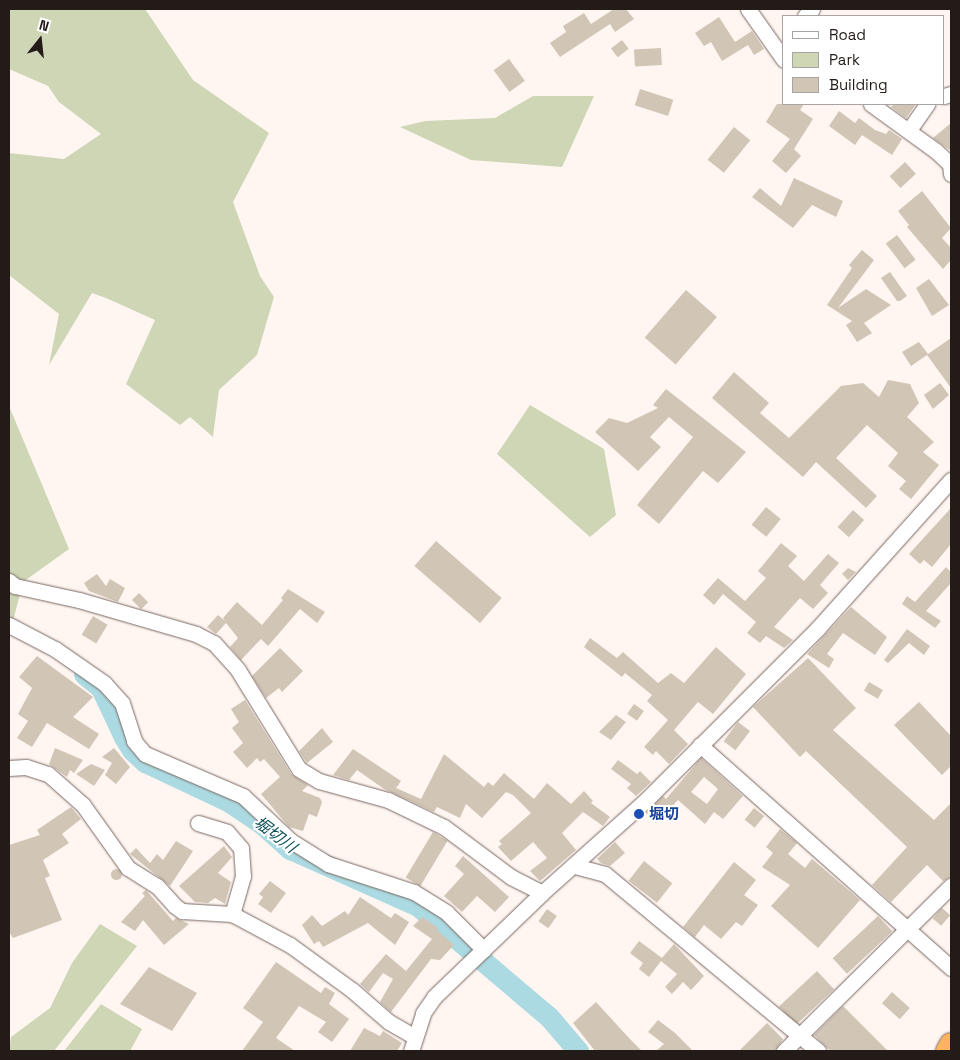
<!DOCTYPE html>
<meta charset="utf-8">
<style>
body{margin:0}
#map{position:relative;width:960px;height:1060px;overflow:hidden;background:#fff6f2;font-family:"Space Grotesk","Noto Sans JP",sans-serif}
div>[style]{position:absolute}
[style*='--x']{left:calc(var(--x)*1px);top:calc(var(--y)*1px);width:calc(var(--w)*1px);rotate:calc(var(--a)*1deg)}
.green>*{inset:0;background:#ced6b6}
.river>*{height:21px;margin:-10.5px;padding:0 10.5px;transform-origin:10.5px;border-radius:10.5px;background:#acdae2}
.building>*{inset:0;background:#d1c5b5;transform-origin:0 0}
.round{border-radius:50%}
.roads{filter:drop-shadow(0 0 1px #796760) drop-shadow(0 0 1px #796760)}
.minor>*{height:15px;margin:-7.5px;padding:0 7.5px;transform-origin:7.5px;border-radius:7.5px;background:#fff}
.highway>*{height:22px;margin:-11px;padding:0 11px;transform-origin:11px;border-radius:11px;background:#feb361}
.dots>*{width:14px;height:14px;translate:-50% -50%;box-sizing:border-box;border:2px solid #fff;border-radius:50%}
span{translate:-50% -50%;white-space:nowrap;text-align:center;line-height:1.15;-webkit-text-stroke:4px #fff;paint-order:stroke}
.transit-label{font-size:15px;color:#164399;font-weight:700}
.left{translate:0 -50%;text-align:left}
.water-label{font-size:16px;color:#084d56;font-style:italic}
.frame{position:absolute;inset:0;border:10px solid #231b18;pointer-events:none}
.legend{position:absolute;left:782px;top:15px;width:162px;height:90px;box-sizing:border-box;background:#fff;border:1px solid #a7a4a3;margin:0;padding:6px 9px;list-style:none;font-size:15px;color:#231b18}
.legend li{display:flex;align-items:center;gap:10px;height:25px}
.legend b{width:25px;border:1px solid #a7a4a3}
.north{position:absolute;left:15px;top:15px;width:50px;height:50px;-webkit-text-stroke:4px #fff;paint-order:stroke;rotate:16deg;font-size:14px;font-weight:700;line-height:20px;text-align:center;color:#231b18}
.north::after{content:'';display:block;margin:auto;width:18px;height:22px;background:#231b18;clip-path:polygon(50% 0,100% 100%,50% 72%,0 100%)}
</style>
<div id="map">
<div class="green">
<i style="clip-path:polygon(9px 9px,145px 9px,193px 80px,269px 133px,233px 202px,260px 276px,274px 297px,257px 355px,219px 390px,213px 437px,190px 417px,180px 425px,126px 384px,155px 320px,106px 298px,92px 293px,49px 365px,59px 314px,9px 275px,9px 153px,64px 159px,101px 134px,59px 102px,48px 86px,9px 69px)"></i>
<i style="clip-path:polygon(533px 96px,594px 96px,562px 167px,471px 160px,400px 127px,425px 121px,495px 118px)"></i>
<i style="clip-path:polygon(530px 405px,604px 449px,616px 515px,590px 537px,497px 454px)"></i>
<i style="clip-path:polygon(9px 406px,69px 549px,23px 582px,9px 637px)"></i>
<i style="clip-path:polygon(100px 924px,137px 946px,54px 1051px,9px 1051px,11px 1037px,50px 1008px,72px 963px)"></i>
<i style="clip-path:polygon(101px 1004px,142px 1029px,130px 1051px,64px 1051px)"></i>
</div>
<div class="river">
<i style="--x:84;--y:674;--w:22;--a:39"></i>
<i style="--x:101;--y:688;--w:54;--a:64.9"></i>
<i style="--x:124;--y:737;--w:15;--a:58"></i>
<i style="--x:132;--y:750;--w:18;--a:43"></i>
<i style="--x:145;--y:762;--w:92;--a:25.2"></i>
<i style="--x:228;--y:801;--w:41;--a:34.1"></i>
<i style="--x:262;--y:824;--w:38;--a:42"></i>
<i style="--x:290;--y:849;--w:140;--a:24"></i>
<i style="--x:418;--y:906;--w:172;--a:40.3"></i>
<i style="--x:549;--y:1017;--w:45;--a:49.5"></i>
</div>
<div class="building">
<i style="clip-path:polygon(614px 9px,626px 9px,634px 19px,615px 32px,610px 24px,560px 57px,550px 43px,566px 32px,563px 26px,584px 13px,591px 24px)"></i>
<i style="clip-path:polygon(719px 17px,735px 42px,752px 31px,764px 49px,754px 55px,748px 45px,722px 61px,711px 42px,704px 46px,695px 33px)"></i>
<i style="left:622px;top:40px;width:11px;height:14px;rotate:52deg"></i>
<i style="left:661px;top:48px;width:17px;height:27px;rotate:87deg"></i>
<i style="left:509px;top:59px;width:27px;height:19px;rotate:54deg"></i>
<i style="left:640px;top:89px;width:35px;height:17px;rotate:18deg"></i>
<i style="clip-path:polygon(777px 104px,804px 104px,800px 110px,813px 119px,794px 149px,801px 156px,786px 173px,772px 161px,790px 139px,766px 122px)"></i>
<i style="clip-path:polygon(894px 104px,916px 104px,906px 118px,891px 107px)"></i>
<i style="clip-path:polygon(839px 111px,855px 123px,859px 118px,875px 130px,886px 134px,889px 130px,902px 139px,892px 155px,862px 135px,855px 145px,829px 126px)"></i>
<i style="clip-path:polygon(951px 123px,951px 151px,933px 138px)"></i>
<i style="left:734px;top:127px;width:21px;height:42px;rotate:39deg"></i>
<i style="left:905px;top:162px;width:16px;height:21px;rotate:47deg"></i>
<i style="clip-path:polygon(794px 178px,843px 201px,836px 217px,812px 205px,793px 228px,752px 197px,760px 188px,781px 206px)"></i>
<i style="clip-path:polygon(922px 191px,951px 228px,942px 238px,951px 248px,951px 260px,943px 269px,907px 227px,909px 225px,898px 211px)"></i>
<i style="left:897px;top:235px;width:31px;height:14px;rotate:53deg"></i>
<i style="clip-path:polygon(862px 250px,874px 260px,838px 308px,866px 289px,891px 305px,864px 323px,872px 333px,857px 342px,846px 325px,852px 321px,827px 305px,852px 268px,849px 265px)"></i>
<i style="clip-path:polygon(890px 272px,907px 296px,900px 301px,897px 301px,881px 278px)"></i>
<i style="clip-path:polygon(929px 279px,949px 305px,932px 316px,916px 288px)"></i>
<i style="left:686px;top:290px;width:41px;height:63px;rotate:41deg"></i>
<i style="clip-path:polygon(951px 338px,951px 388px,927px 355px,911px 366px,902px 352px,919px 342px,928px 354px)"></i>
<i style="clip-path:polygon(734px 372px,769px 403px,760px 413px,789px 438px,841px 386px,863px 383px,879px 397px,888px 380px,910px 384px,919px 403px,907px 417px,934px 442px,923px 452px,939px 465px,911px 499px,899px 489px,906px 481px,888px 466px,898px 453px,867px 425px,836px 458px,877px 496px,866px 508px,816px 462px,803px 477px,712px 398px)"></i>
<i style="clip-path:polygon(940px 383px,949px 395px,933px 409px,924px 395px)"></i>
<i style="clip-path:polygon(666px 389px,746px 452px,718px 483px,703px 471px,659px 524px,637px 505px,693px 437px,669px 417px,650px 437px,661px 447px,638px 471px,595px 432px,609px 418px,627px 423px,658px 408px,653px 405px)"></i>
<i style="left:766px;top:507px;width:19px;height:23px;rotate:39deg"></i>
<i style="clip-path:polygon(951px 508px,951px 544px,932px 567px,924px 560px,920px 564px,909px 554px)"></i>
<i style="left:853px;top:510px;width:15px;height:23px;rotate:42deg"></i>
<i style="left:436px;top:541px;width:87px;height:33px;rotate:41deg"></i>
<i style="clip-path:polygon(781px 543px,797px 556px,788px 566px,804px 581px,828px 554px,839px 563px,820px 585px,828px 593px,813px 609px,800px 598px,774px 627px,793px 640px,784px 648px,766px 636px,760px 643px,747px 633px,756px 622px,723px 594px,714px 605px,703px 595px,718px 578px,745px 601px,766px 578px,758px 571px)"></i>
<i style="clip-path:polygon(946px 567px,951px 572px,951px 583px,926px 611px,941px 621px,935px 628px,902px 604px,907px 596px,915px 602px)"></i>
<i style="clip-path:polygon(848px 568px,856px 572px,848px 580px,842px 574px)"></i>
<i style="clip-path:polygon(97px 574px,106px 586px,110px 579px,125px 588px,118px 602px,89px 591px,84px 583px)"></i>
<i style="clip-path:polygon(288px 589px,325px 612px,317px 623px,300px 609px,268px 646px,261px 639px,241px 660px,230px 647px,238px 638px,226px 623px,216px 634px,207px 627px,218px 615px,225px 621px,223px 618px,237px 602px,262px 625px,283px 600px,281px 598px)"></i>
<i style="left:139px;top:593px;width:13px;height:10px;rotate:45deg"></i>
<i style="clip-path:polygon(851px 607px,887px 637px,875px 655px,843px 633px,827px 654px,834px 659px,829px 668px,807px 654px)"></i>
<i style="left:93px;top:616px;width:17px;height:22px;rotate:31deg"></i>
<i style="clip-path:polygon(907px 629px,930px 646px,924px 655px,909px 643px,888px 663px,884px 660px)"></i>
<i style="clip-path:polygon(590px 638px,617px 658px,623px 652px,658px 683px,671px 673px,684px 683px,716px 647px,746px 674px,713px 714px,698px 702px,674px 730px,688px 744px,669px 764px,656px 751px,653px 755px,644px 747px,668px 720px,647px 701px,652px 695px,625px 673px,622px 677px,584px 647px)"></i>
<i style="clip-path:polygon(280px 648px,303px 671px,282px 692px,279px 688px,266px 698px,252px 676px)"></i>
<i style="clip-path:polygon(37px 656px,93px 697px,73px 717px,99px 734px,89px 749px,47px 723px,32px 747px,17px 738px,28px 721px,18px 714px,32px 688px,19px 677px)"></i>
<i style="clip-path:polygon(808px 658px,856px 708px,833px 730px,934px 820px,951px 803px,951px 877px,943px 881px,927px 865px,891px 902px,872px 885px,907px 847px,806px 751px,800px 757px,753px 707px)"></i>
<i style="left:869px;top:682px;width:16px;height:10px;rotate:30deg"></i>
<i style="clip-path:polygon(245px 700px,291px 774px,308px 785px,302px 791px,320px 798px,322px 802px,317px 817px,309px 814px,303px 831px,289px 827px,261px 794px,280px 777px,264px 759px,260px 762px,257px 758px,247px 768px,233px 752px,243px 743px,232px 728px,239px 722px,231px 709px)"></i>
<i style="clip-path:polygon(919px 702px,951px 736px,951px 766px,942px 775px,894px 725px)"></i>
<i style="left:634px;top:704px;width:12px;height:12px;rotate:35deg"></i>
<i style="clip-path:polygon(616px 715px,626px 722px,611px 740px,599px 732px)"></i>
<i style="left:738px;top:722px;width:15px;height:24px;rotate:37deg"></i>
<i style="clip-path:polygon(322px 728px,333px 742px,307px 763px,299px 751px)"></i>
<i style="clip-path:polygon(55px 748px,83px 760px,74px 773px,70px 770px,67px 777px,49px 764px)"></i>
<i style="clip-path:polygon(114px 748px,130px 767px,116px 784px,105px 775px,112px 763px,102px 757px)"></i>
<i style="clip-path:polygon(353px 749px,401px 781px,396px 788px,421px 799px,444px 754px,484px 787px,488px 782px,493px 786px,504px 773px,534px 799px,547px 783px,571px 804px,584px 791px,593px 801px,591px 803px,610px 817px,603px 826px,583px 812px,562px 833px,576px 850px,540px 881px,530px 871px,547px 858px,533px 842px,511px 861px,498px 847px,502px 844px,499px 841px,531px 813px,513px 795px,506px 792px,482px 818px,466px 804px,460px 818px,437px 807px,434px 812px,384px 789px,357px 770px,349px 780px,333px 775px)"></i>
<i style="clip-path:polygon(evenodd,701px 758px,743px 796px,723px 819px,714px 812px,705px 824px,678px 800px,656px 823px,646px 813px,663px 796px,666px 799px,701px 758px,704px 777px,718px 789px,707px 804px,691px 792px,704px 777px)"></i>
<i style="clip-path:polygon(618px 760px,637px 774px,640px 771px,651px 782px,636px 796px,627px 788px,631px 784px,611px 769px)"></i>
<i style="clip-path:polygon(91px 764px,105px 770px,94px 786px,76px 774px)"></i>
<i style="clip-path:polygon(71px 807px,81px 819px,62px 834px,69px 843px,43px 860px,50px 876px,45px 878px,62px 920px,13px 938px,9px 932px,9px 845px,40px 835px,37px 830px)"></i>
<i style="left:754px;top:808px;width:13px;height:15px;rotate:39deg"></i>
<i style="clip-path:polygon(780px 829px,797px 843px,788px 854px,805px 868px,812px 859px,860px 900px,818px 948px,771px 906px,790px 885px,762px 867px,773px 853px,766px 847px)"></i>
<i style="left:433px;top:832px;width:17px;height:53px;rotate:31deg"></i>
<i style="clip-path:polygon(176px 841px,193px 851px,170px 886px,130px 854px,136px 848px,150px 863px,157px 854px,163px 860px)"></i>
<i style="clip-path:polygon(615px 842px,625px 853px,610px 866px,601px 863px,597px 859px)"></i>
<i style="clip-path:polygon(224px 846px,232px 857px,218px 873px,231px 882px,225px 904px,215px 898px,208px 903px,195px 902px,179px 886px)"></i>
<i style="clip-path:polygon(463px 856px,509px 897px,495px 912px,477px 896px,462px 912px,444px 896px,464px 874px,455px 866px)"></i>
<i style="left:644px;top:861px;width:36px;height:25px;rotate:38deg"></i>
<i style="clip-path:polygon(734px 862px,756px 880px,744px 895px,758px 905px,742px 926px,736px 922px,721px 939px,704px 925px,695px 937px,683px 927px)"></i>
<i class="round" style="left:110.5px;top:868.5px;width:11px;height:11px"></i>
<i style="clip-path:polygon(270px 881px,286px 893px,271px 913px,258px 904px,263px 897px,259px 894px)"></i>
<i style="clip-path:polygon(146px 890px,173px 921px,176px 918px,189px 924px,164px 945px,143px 920px,135px 931px,121px 922px,145px 896px,142px 893px)"></i>
<i style="clip-path:polygon(360px 897px,391px 918px,395px 913px,409px 922px,395px 945px,368px 923px,323px 947px,319px 941px,314px 944px,302px 925px,312px 915px,322px 926px,345px 911px,348px 915px)"></i>
<i style="left:942px;top:908px;width:11px;height:14px;rotate:41deg"></i>
<i style="left:547px;top:909px;width:12px;height:15px;rotate:35deg"></i>
<i style="left:878px;top:916px;width:21px;height:62px;rotate:47deg"></i>
<i style="clip-path:polygon(422px 917px,438px 928px,437px 930px,454px 945px,440px 960px,431px 959px,391px 1012px,380px 1002px,393px 979px,383px 973px,369px 992px,360px 984px,386px 954px,406px 971px,432px 939px,413px 926px)"></i>
<i style="clip-path:polygon(639px 941px,662px 958px,674px 944px,704px 976px,691px 990px,683px 982px,672px 994px,665px 987px,677px 974px,661px 961px,649px 977px,639px 969px,643px 963px,630px 953px)"></i>
<i style="clip-path:polygon(276px 962px,321px 993px,325px 987px,335px 993px,329px 1004px,349px 1019px,332px 1042px,318px 1032px,326px 1022px,299px 1006px,276px 1038px,295px 1051px,242px 1051px,263px 1022px,243px 1008px)"></i>
<i style="clip-path:polygon(149px 967px,197px 993px,172px 1031px,120px 1004px)"></i>
<i style="left:817px;top:971px;width:25px;height:52px;rotate:47deg"></i>
<i style="left:892px;top:992px;width:24px;height:15px;rotate:42deg"></i>
<i style="clip-path:polygon(596px 1002px,629px 1038px,642px 1051px,595px 1051px,573px 1023px)"></i>
<i style="clip-path:polygon(843px 1006px,888px 1051px,830px 1051px,814px 1035px)"></i>
<i style="clip-path:polygon(658px 1020px,675px 1033px,693px 1051px,656px 1051px,664px 1044px,648px 1032px)"></i>
<i style="clip-path:polygon(767px 1023px,783px 1039px,775px 1051px,739px 1051px)"></i>
<i style="clip-path:polygon(364px 1028px,380px 1036px,383px 1031px,402px 1043px,397px 1051px,350px 1051px)"></i>
</div>
<div class="roads">
<div class="minor">
<i style="--x:748;--y:9;--w:62;--a:54.8"></i>
<i style="--x:805;--y:16;--w:10;--a:-45"></i>
<i style="--x:944;--y:96;--w:7;--a:-16"></i>
<i style="--x:871;--y:104;--w:80;--a:35.9"></i>
<i style="--x:936;--y:151;--w:19;--a:43"></i>
<i style="--x:950;--y:164;--w:10;--a:84"></i>
<i style="--x:909;--y:130;--w:32;--a:-55"></i>
<i style="--x:9;--y:581;--w:8;--a:40"></i>
<i style="--x:15;--y:586;--w:66;--a:12.3"></i>
<i style="--x:79;--y:600;--w:122;--a:16.2"></i>
<i style="--x:196;--y:634;--w:20;--a:27"></i>
<i style="--x:214;--y:643;--w:36;--a:48"></i>
<i style="--x:238;--y:670;--w:116;--a:58.4"></i>
<i style="--x:299;--y:769;--w:23;--a:31"></i>
<i style="--x:319;--y:781;--w:72;--a:15.4"></i>
<i style="--x:388;--y:800;--w:62;--a:25.7"></i>
<i style="--x:444;--y:827;--w:84;--a:36.7"></i>
<i style="--x:511;--y:877;--w:35;--a:27"></i>
<i style="--x:9;--y:625;--w:52;--a:27.6"></i>
<i style="--x:55;--y:649;--w:60;--a:34.8"></i>
<i style="--x:104;--y:683;--w:27;--a:48"></i>
<i style="--x:122;--y:703;--w:40;--a:72"></i>
<i style="--x:134;--y:741;--w:17;--a:50"></i>
<i style="--x:145;--y:754;--w:107;--a:23.2"></i>
<i style="--x:243;--y:796;--w:66;--a:43.2"></i>
<i style="--x:291;--y:841;--w:44;--a:31.9"></i>
<i style="--x:328;--y:864;--w:90;--a:18"></i>
<i style="--x:414;--y:892;--w:39;--a:32"></i>
<i style="--x:447;--y:913;--w:52;--a:45"></i>
<i style="--x:700;--y:745;--w:336;--a:41.6"></i>
<i style="--x:9;--y:768;--w:17;--a:-3"></i>
<i style="--x:26;--y:767;--w:23;--a:18"></i>
<i style="--x:48;--y:774;--w:47;--a:41.5"></i>
<i style="--x:83;--y:805;--w:77;--a:54.5"></i>
<i style="--x:128;--y:868;--w:34;--a:32"></i>
<i style="--x:157;--y:886;--w:27;--a:48"></i>
<i style="--x:175;--y:906;--w:9;--a:36"></i>
<i style="--x:182;--y:911;--w:50;--a:3.4"></i>
<i style="--x:232;--y:914;--w:66;--a:28.1"></i>
<i style="--x:290;--y:945;--w:77;--a:36"></i>
<i style="--x:352;--y:990;--w:49;--a:40.9"></i>
<i style="--x:389;--y:1022;--w:30;--a:30"></i>
<i style="--x:198;--y:823;--w:30;--a:17"></i>
<i style="--x:227;--y:832;--w:21;--a:49"></i>
<i style="--x:241;--y:848;--w:28;--a:86"></i>
<i style="--x:243;--y:876;--w:40;--a:106"></i>
<i style="--x:575;--y:866;--w:31;--a:15"></i>
<i style="--x:605;--y:874;--w:277;--a:39.7"></i>
<i style="--x:411;--y:1051;--w:40;--a:-72"></i>
<i style="--x:423;--y:1013;--w:19;--a:-55"></i>
<i style="--x:434;--y:997;--w:150;--a:-43.9"></i>
<i style="--x:542;--y:893;--w:141;--a:-41.8"></i>
<i style="--x:647;--y:799;--w:242;--a:-45"></i>
<i style="--x:818;--y:628;--w:199;--a:-48.1"></i>
<i style="--x:784;--y:1051;--w:235;--a:-44.7"></i>
</div>
<div class="highway">
<i style="--x:947;--y:1051;--w:8;--a:-60"></i>
</div>
</div>
<div class="dots">
<i style="left:639px;top:814px;background:#1a4fb4"></i>
</div>
<div class="transit-label">
<span class="left" style="left:649px;top:814px">堀切</span>
</div>
<div class="water-label">
<span style="left:275px;top:835px;rotate:37deg">堀切川</span>
</div>
<div class="frame"></div>
<ul class="legend">
<li><b style="height:6px;background:#fff"></b>Road</li>
<li><b style="height:14px;background:#ced6b6"></b>Park</li>
<li><b style="height:14px;background:#d1c5b5"></b>Building</li>
</ul>
<div class="north">N</div>
</div>
